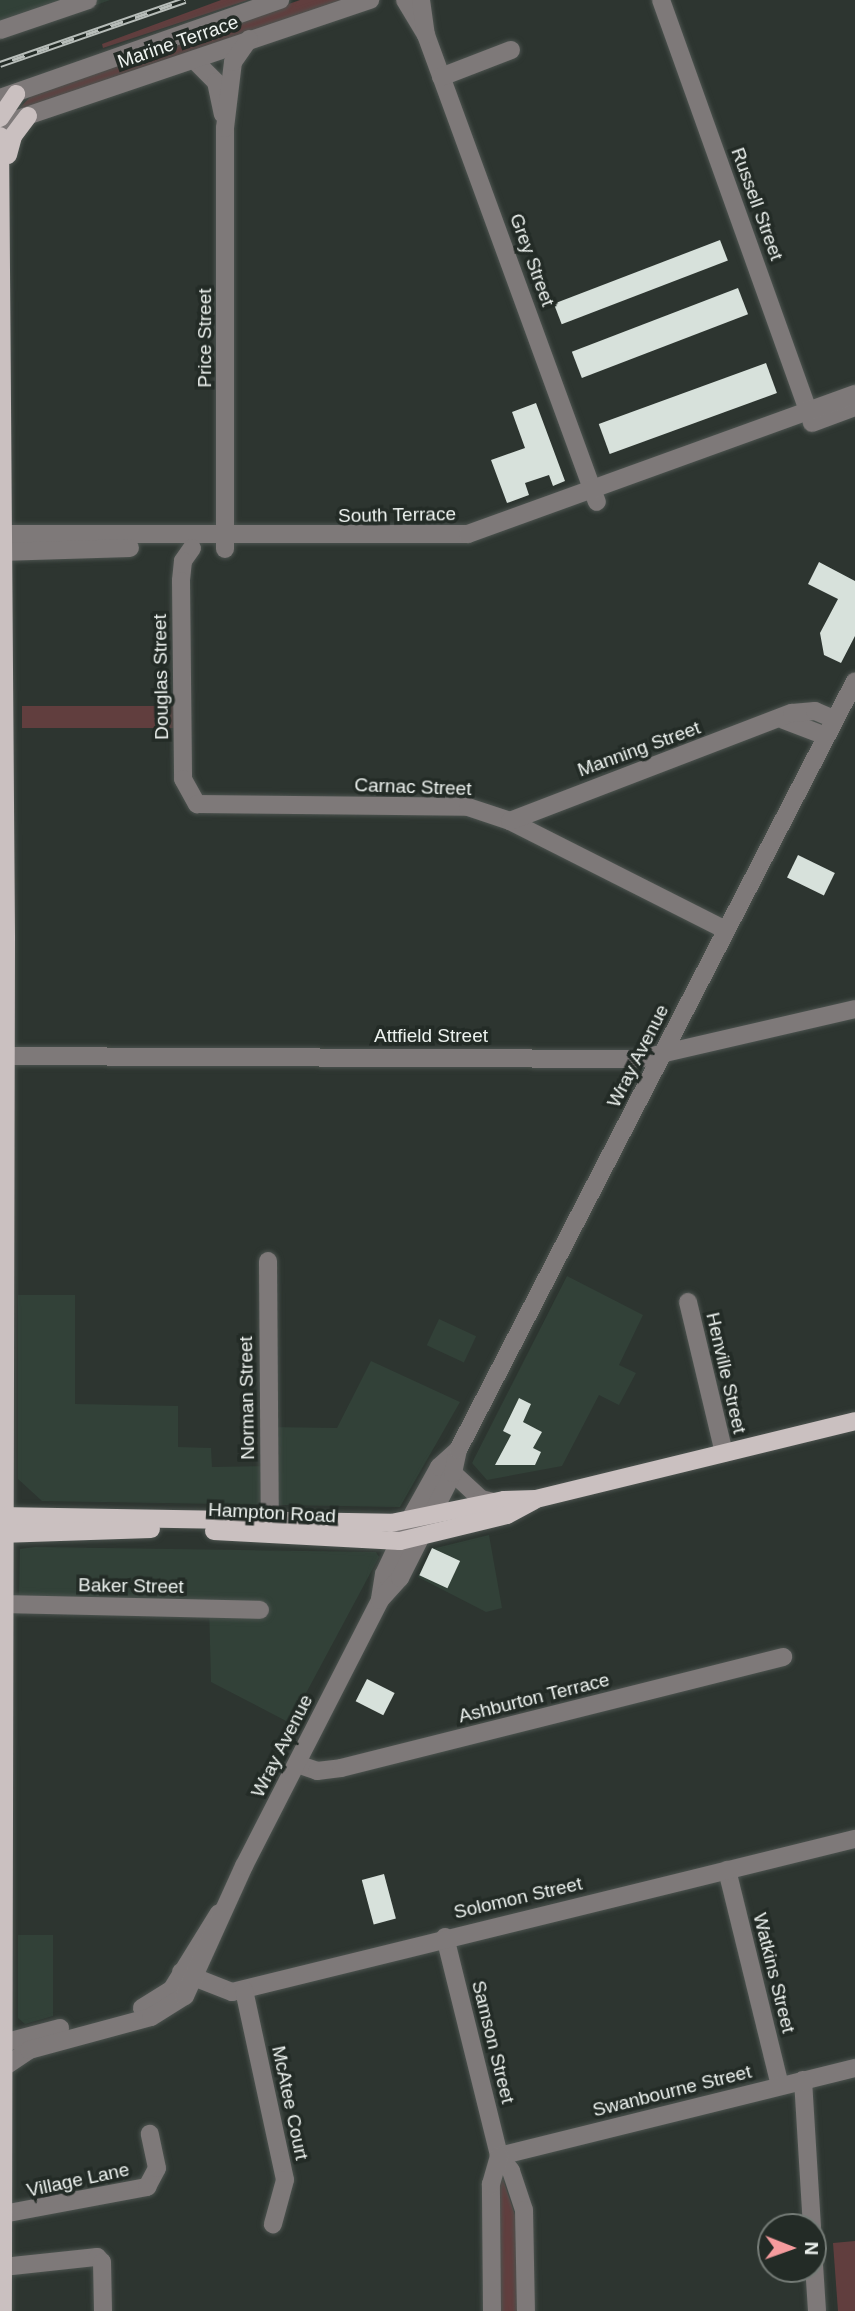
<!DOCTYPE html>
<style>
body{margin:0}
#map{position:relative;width:855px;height:2311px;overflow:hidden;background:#2d3530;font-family:Helvetica,sans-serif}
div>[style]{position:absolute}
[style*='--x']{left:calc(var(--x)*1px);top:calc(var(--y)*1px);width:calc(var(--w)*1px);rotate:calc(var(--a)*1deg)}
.built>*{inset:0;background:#324138;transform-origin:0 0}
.green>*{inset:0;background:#613e3e;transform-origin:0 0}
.building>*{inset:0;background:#d7e1db;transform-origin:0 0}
.roads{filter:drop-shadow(0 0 2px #4c534f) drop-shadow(0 0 2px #4c534f)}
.minor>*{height:18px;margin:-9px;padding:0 9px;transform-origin:9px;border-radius:9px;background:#7e7979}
.major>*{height:18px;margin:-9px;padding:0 9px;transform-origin:9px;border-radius:9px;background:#cac0c0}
.rail>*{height:7px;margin-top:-3.5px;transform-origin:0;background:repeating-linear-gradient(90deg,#232b26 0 13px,#b7bdb9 0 26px);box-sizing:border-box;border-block:2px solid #b7bdb9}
span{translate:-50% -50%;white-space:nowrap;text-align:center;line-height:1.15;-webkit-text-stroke:7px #232b26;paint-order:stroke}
.street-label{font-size:19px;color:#edf2ef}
.north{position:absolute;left:757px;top:2213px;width:70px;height:70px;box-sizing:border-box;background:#232b26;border:2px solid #747b76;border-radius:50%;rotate:91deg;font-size:19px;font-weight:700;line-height:28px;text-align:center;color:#edf2ef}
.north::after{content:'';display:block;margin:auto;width:24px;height:32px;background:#f59b9d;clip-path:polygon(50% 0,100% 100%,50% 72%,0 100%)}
</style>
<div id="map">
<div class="built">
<i style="clip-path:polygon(0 0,110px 0,0 40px)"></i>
<i style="clip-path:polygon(567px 1276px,643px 1315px,619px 1365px,636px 1373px,619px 1405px,599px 1395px,562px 1466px,487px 1480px,472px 1463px)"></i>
<i style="clip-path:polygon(18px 1295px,75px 1295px,75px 1404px,178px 1406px,178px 1447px,211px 1448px,212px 1467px,269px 1466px,269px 1427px,337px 1428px,371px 1361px,460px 1402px,400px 1507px,42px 1501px,18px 1479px)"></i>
<i style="left:439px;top:1319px;width:41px;height:29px;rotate:25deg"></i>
<i style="clip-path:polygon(489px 1535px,502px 1608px,486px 1612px,418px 1577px,432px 1549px)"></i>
<i style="clip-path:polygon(35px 1547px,376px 1552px,379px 1557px,290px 1723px,211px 1682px,209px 1605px,19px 1600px,20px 1549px)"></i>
<i style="clip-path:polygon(18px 1935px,53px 1935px,53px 2016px,25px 2024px,18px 2018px)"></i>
</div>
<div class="green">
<i style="clip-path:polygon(221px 0,248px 0,103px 48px,102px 44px)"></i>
<i style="clip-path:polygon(300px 0,349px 0,11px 117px,32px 95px)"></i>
<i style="left:22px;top:706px;width:154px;height:22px"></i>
<i style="clip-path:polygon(501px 2173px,516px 2218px,518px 2311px,497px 2311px,496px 2185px)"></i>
<i style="clip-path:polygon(855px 2241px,855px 2311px,838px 2311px,833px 2243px)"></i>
</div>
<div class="building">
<i style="left:720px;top:240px;width:22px;height:178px;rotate:69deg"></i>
<i style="left:738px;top:288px;width:28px;height:178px;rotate:69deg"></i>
<i style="left:766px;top:363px;width:32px;height:178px;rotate:70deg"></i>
<i style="clip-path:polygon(536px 403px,565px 481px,553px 486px,549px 475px,525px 483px,529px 495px,507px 503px,491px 460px,525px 448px,512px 412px)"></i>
<i style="clip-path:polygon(819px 562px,855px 581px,855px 636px,841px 663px,824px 655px,820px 633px,838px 599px,808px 584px)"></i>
<i style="left:798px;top:855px;width:41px;height:25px;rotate:26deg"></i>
<i style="clip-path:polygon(519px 1398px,531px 1404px,523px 1422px,542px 1432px,533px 1448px,541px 1452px,535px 1465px,495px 1465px,511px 1435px,503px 1431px)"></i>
<i style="left:432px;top:1548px;width:31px;height:30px;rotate:25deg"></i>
<i style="left:367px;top:1679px;width:31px;height:25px;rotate:27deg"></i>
<i style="left:384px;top:1874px;width:46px;height:23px;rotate:75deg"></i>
</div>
<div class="roads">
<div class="minor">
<i style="--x:405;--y:0;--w:41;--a:59"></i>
<i style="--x:426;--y:35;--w:497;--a:69.9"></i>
<i style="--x:421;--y:0;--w:35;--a:82"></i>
<i style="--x:661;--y:0;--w:447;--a:70.3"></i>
<i style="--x:0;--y:30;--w:93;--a:-18.8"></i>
<i style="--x:194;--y:60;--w:31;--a:45"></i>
<i style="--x:216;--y:82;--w:33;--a:78"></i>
<i style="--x:441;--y:77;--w:75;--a:-21.1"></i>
<i style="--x:0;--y:98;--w:297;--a:-19.3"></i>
<i style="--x:0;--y:125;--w:391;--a:-18.7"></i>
<i style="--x:812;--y:423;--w:46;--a:-20.4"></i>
<i style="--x:0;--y:534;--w:468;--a:0"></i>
<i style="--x:468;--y:534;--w:412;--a:-19.9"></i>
<i style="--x:192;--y:548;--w:16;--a:125"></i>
<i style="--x:183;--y:561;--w:20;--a:96"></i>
<i style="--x:181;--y:581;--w:198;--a:89.4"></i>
<i style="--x:183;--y:779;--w:29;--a:61"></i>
<i style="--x:197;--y:804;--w:271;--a:0.6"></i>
<i style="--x:468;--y:807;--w:44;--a:18.4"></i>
<i style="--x:510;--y:821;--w:242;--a:26.8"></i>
<i style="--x:225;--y:549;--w:421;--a:-90"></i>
<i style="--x:225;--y:128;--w:66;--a:-83.1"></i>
<i style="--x:233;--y:62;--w:28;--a:-55"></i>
<i style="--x:0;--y:552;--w:130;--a:-1.8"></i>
<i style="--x:784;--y:720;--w:45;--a:20.9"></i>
<i style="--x:510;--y:821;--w:302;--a:-21"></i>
<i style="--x:792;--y:713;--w:23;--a:-5"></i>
<i style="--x:815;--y:711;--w:21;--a:23"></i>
<i style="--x:0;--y:1056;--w:639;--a:0.27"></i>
<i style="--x:639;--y:1059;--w:222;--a:-13"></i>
<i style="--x:268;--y:1261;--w:273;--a:89.6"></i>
<i style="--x:688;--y:1302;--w:155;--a:76.6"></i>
<i style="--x:453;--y:1473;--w:38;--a:43"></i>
<i style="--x:481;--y:1499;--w:13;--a:13"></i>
<i style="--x:380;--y:1599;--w:25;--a:-81"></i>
<i style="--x:384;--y:1574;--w:59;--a:-64.7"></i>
<i style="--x:409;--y:1521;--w:62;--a:-60.9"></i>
<i style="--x:439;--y:1467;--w:25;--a:-42"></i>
<i style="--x:0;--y:1604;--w:260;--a:1.3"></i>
<i style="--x:297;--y:1764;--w:21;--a:19"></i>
<i style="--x:317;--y:1771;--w:24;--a:-7"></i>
<i style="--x:341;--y:1768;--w:456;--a:-14.1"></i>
<i style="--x:727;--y:1870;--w:222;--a:76.2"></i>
<i style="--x:445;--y:1937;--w:226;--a:76.1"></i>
<i style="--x:499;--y:2156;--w:19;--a:51"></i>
<i style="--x:511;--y:2171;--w:41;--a:71.6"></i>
<i style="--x:524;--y:2210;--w:101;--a:88.9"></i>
<i style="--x:181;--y:1972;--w:55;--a:21.4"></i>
<i style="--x:232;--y:1992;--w:642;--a:-13.8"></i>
<i style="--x:244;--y:1990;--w:194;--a:77.8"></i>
<i style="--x:285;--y:2180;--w:46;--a:105.3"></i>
<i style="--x:142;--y:2008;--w:36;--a:-32"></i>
<i style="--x:172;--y:1989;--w:89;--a:-58.3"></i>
<i style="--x:3;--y:2043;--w:59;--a:-14.7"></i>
<i style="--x:4;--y:2067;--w:30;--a:-34"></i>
<i style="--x:29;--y:2050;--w:126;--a:-15.1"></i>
<i style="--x:151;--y:2017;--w:40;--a:-32"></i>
<i style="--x:185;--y:1996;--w:143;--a:-65.6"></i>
<i style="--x:244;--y:1866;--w:299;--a:-62.9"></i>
<i style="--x:380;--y:1600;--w:30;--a:-48"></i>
<i style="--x:400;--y:1578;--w:118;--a:-63.2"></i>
<i style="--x:453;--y:1473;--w:24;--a:-78"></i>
<i style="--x:458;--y:1450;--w:865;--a:-62.69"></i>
<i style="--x:803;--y:2080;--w:147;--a:86.5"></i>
<i style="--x:499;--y:2156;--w:367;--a:-13.9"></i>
<i style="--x:3;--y:2214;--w:147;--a:-10.6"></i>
<i style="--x:147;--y:2187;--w:21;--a:-62"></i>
<i style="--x:157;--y:2168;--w:35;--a:-102"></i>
<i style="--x:813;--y:2249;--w:62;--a:86.3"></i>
<i style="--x:3;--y:2267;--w:95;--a:-6.1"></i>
<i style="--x:97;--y:2257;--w:7;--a:45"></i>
<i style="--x:102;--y:2262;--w:49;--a:88.8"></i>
<i style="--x:492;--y:2311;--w:127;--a:-90.5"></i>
<i style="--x:491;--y:2184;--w:29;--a:-74"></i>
</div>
<div class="major">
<i style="--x:0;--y:118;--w:29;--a:-56"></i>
<i style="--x:0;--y:136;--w:802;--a:89.57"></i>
<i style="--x:6;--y:938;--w:1373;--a:90.13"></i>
<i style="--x:8;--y:155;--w:20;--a:-75"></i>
<i style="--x:13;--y:136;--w:25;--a:-53"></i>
<i style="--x:0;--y:1516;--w:391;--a:1"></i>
<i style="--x:391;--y:1523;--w:115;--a:-11.5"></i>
<i style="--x:504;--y:1500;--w:32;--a:-2"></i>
<i style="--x:536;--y:1499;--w:328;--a:-13.7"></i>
<i style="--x:214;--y:1531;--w:186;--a:3.1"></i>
<i style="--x:400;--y:1541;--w:110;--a:-13.7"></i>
<i style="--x:507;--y:1515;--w:30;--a:-28"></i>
<i style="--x:0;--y:1534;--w:151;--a:-1.9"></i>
</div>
</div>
<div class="rail">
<i style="--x:0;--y:64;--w:196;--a:-19.1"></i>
</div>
<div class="street-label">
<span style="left:178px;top:42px;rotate:-19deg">Marine Terrace</span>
<span style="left:757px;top:204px;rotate:70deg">Russell Street</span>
<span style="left:532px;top:260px;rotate:70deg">Grey Street</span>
<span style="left:205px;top:338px;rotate:-90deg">Price Street</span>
<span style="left:397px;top:515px;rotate:-1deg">South Terrace</span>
<span style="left:161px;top:677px;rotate:-91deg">Douglas Street</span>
<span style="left:639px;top:749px;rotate:-20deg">Manning Street</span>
<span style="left:413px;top:787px;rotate:2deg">Carnac Street</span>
<span style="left:431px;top:1036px">Attfield Street</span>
<span style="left:638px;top:1056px;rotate:-63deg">Wray Avenue</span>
<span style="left:726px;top:1373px;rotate:77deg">Henville Street</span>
<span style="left:247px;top:1398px;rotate:-91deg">Norman Street</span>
<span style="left:272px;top:1513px;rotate:3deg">Hampton Road</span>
<span style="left:131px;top:1586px;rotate:1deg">Baker Street</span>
<span style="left:534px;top:1698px;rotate:-14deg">Ashburton Terrace</span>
<span style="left:282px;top:1746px;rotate:-63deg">Wray Avenue</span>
<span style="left:518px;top:1898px;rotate:-13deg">Solomon Street</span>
<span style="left:774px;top:1973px;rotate:76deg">Watkins Street</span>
<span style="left:493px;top:2042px;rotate:76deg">Samson Street</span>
<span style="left:672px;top:2091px;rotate:-14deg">Swanbourne Street</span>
<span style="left:290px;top:2103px;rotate:78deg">McAtee Court</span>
<span style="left:78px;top:2180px;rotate:-12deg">Village Lane</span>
</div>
<div class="north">N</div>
</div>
